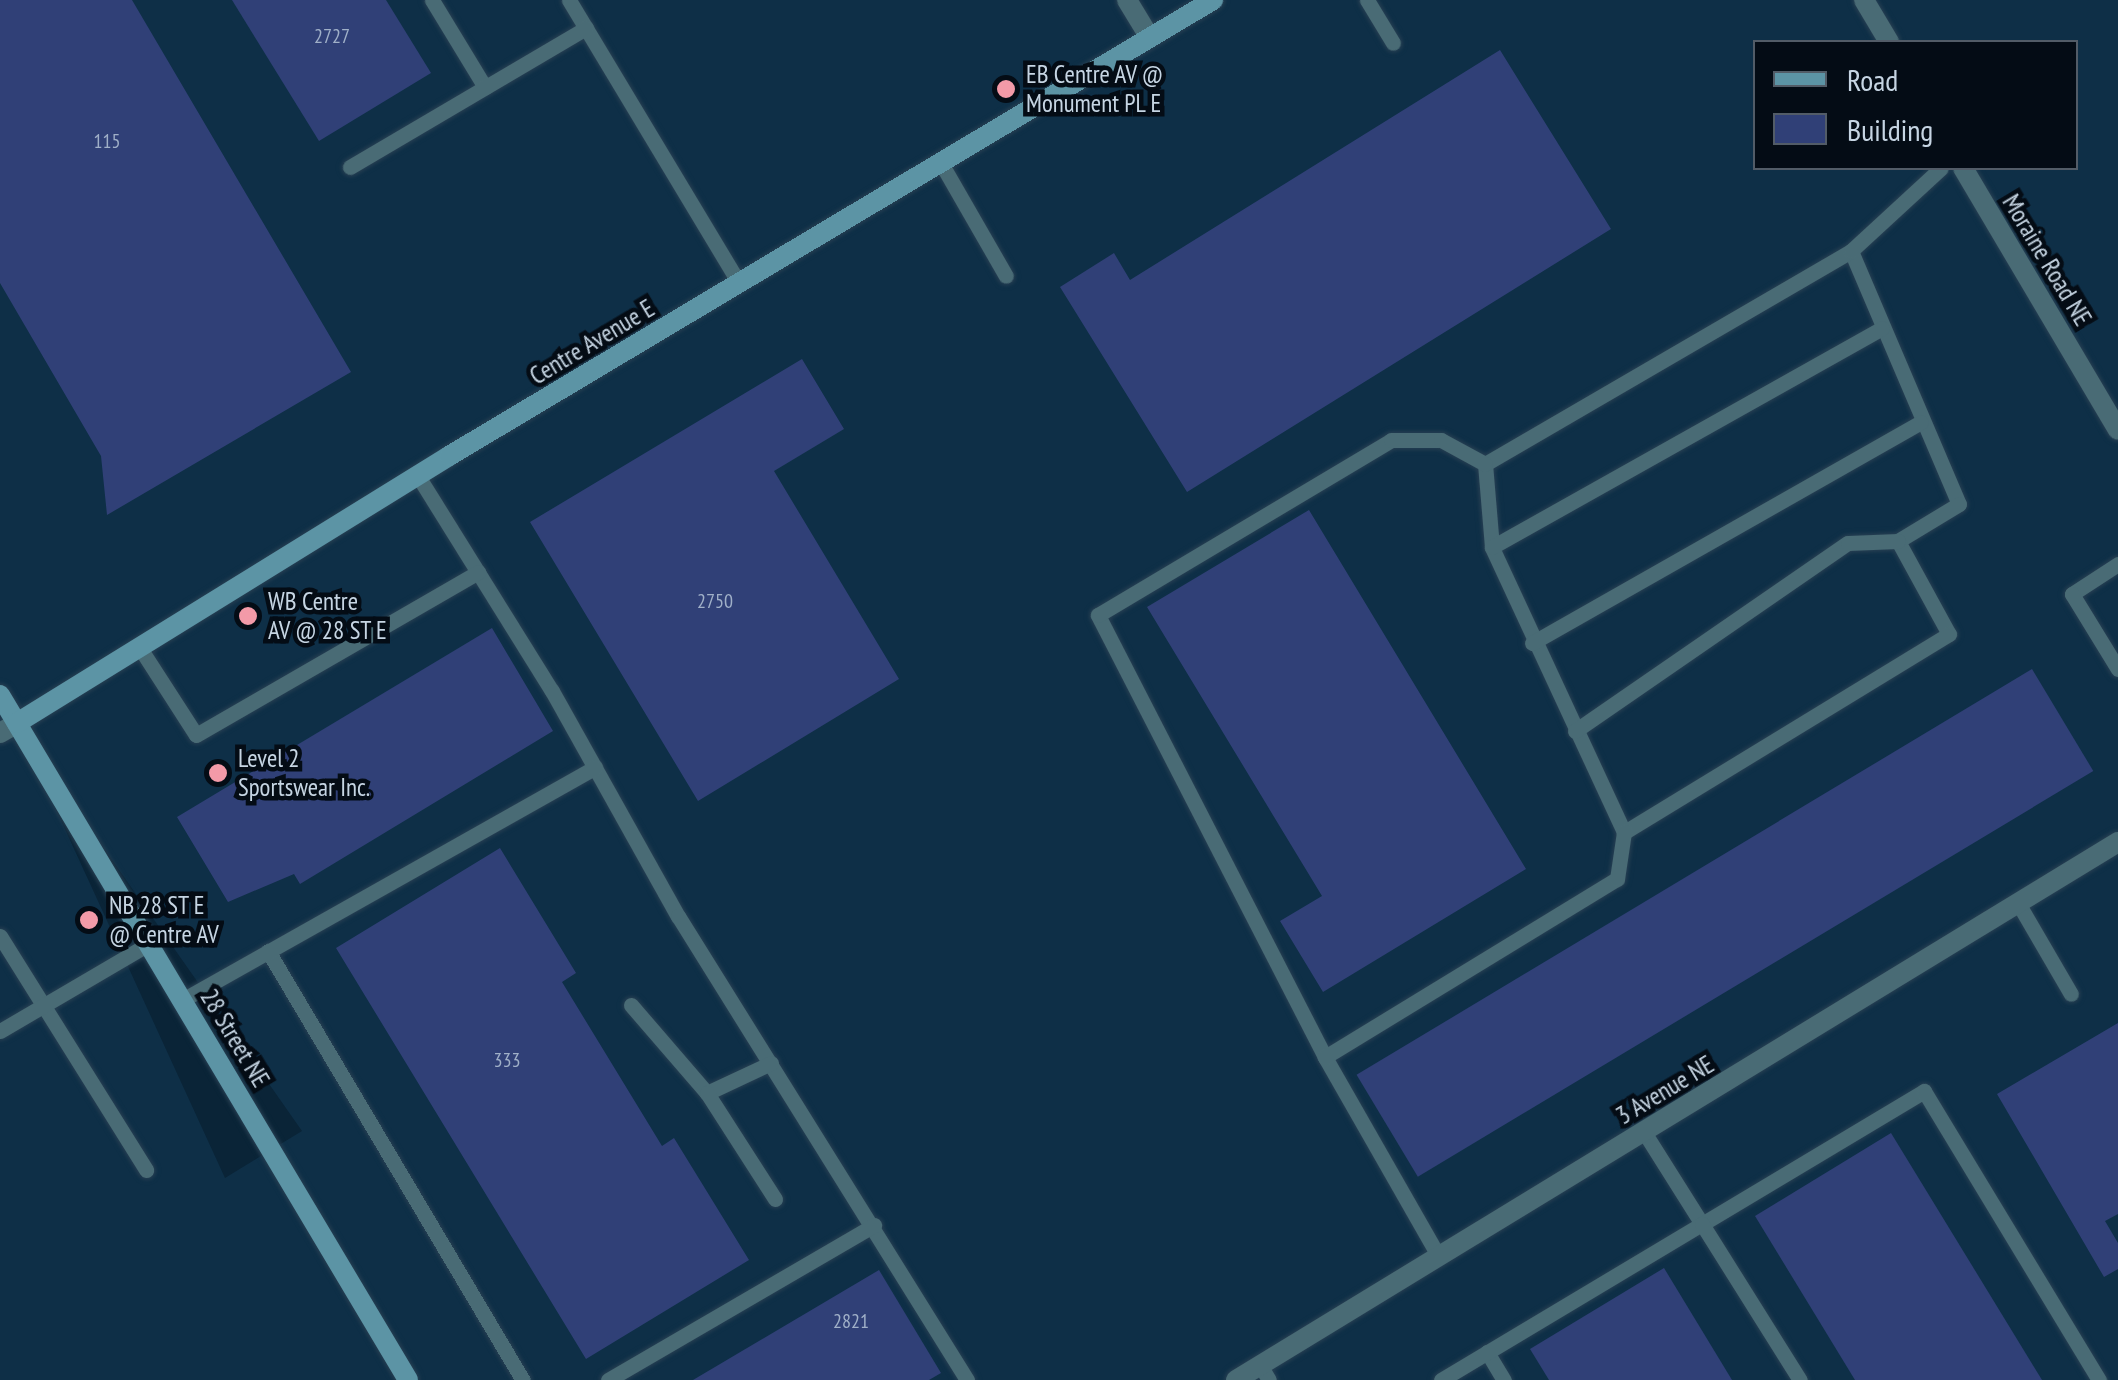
<!DOCTYPE html>
<style>
body{margin:0}
#map{position:relative;width:2118px;height:1380px;overflow:hidden;background:#0a2437;font-family:"PT Sans Narrow",sans-serif}
div>[style]{position:absolute}
[style*='--x']{left:calc(var(--x)*1px);top:calc(var(--y)*1px);width:calc(var(--w)*1px);rotate:calc(var(--a)*1deg)}
.built>*{inset:0;background:#0e2f47}
.building>*{inset:0;background:#304077;transform-origin:0 0}
.roads{filter:drop-shadow(0 0 2px #284053) drop-shadow(0 0 2px #284053)}
.lane>*{height:15px;margin:-7.5px;padding:0 7.5px;transform-origin:7.5px;border-radius:7.5px;background:#496b75}
.street>*{height:20px;margin:-10px;padding:0 10px;transform-origin:10px;border-radius:10px;background:#496b75}
.secondary>*{height:20px;margin:-10px;padding:0 10px;transform-origin:10px;border-radius:10px;background:#5c94a5}
.dots>*{width:28px;height:28px;translate:-50% -50%;box-sizing:border-box;border:5px solid #040c15;border-radius:50%}
span{translate:-50% -50%;white-space:nowrap;text-align:center;line-height:1.15;-webkit-text-stroke:9px #040c15;paint-order:stroke}
.number-label{font-size:20px;color:#a0b0c8}
.number-label span{-webkit-text-stroke-width:0}
.poi-label{font-size:25px;color:#c6d5e3}
.left{translate:0 -50%;text-align:left}
.street-label{font-size:25px;color:#c6d5e3}
.legend{position:absolute;left:1753px;top:40px;width:325px;height:130px;box-sizing:border-box;background:#040c15;border:2px solid #525c67;margin:0;padding:12px 18px;list-style:none;font-size:30px;color:#c6d5e3}
.legend li{display:flex;align-items:center;gap:20px;height:50px}
.legend b{width:50px;border:2px solid #525c67}
</style>
<div id="map">
<div class="built">
<i style="clip-path:polygon(evenodd,0 0,2118px 0,2118px 1380px,0 1380px,0 0,1756px 42px,2076px 42px,2076px 168px,1756px 168px,1756px 42px,0 0,21px 730px,302px 1131px,225px 1178px,20px 731px,21px 730px)"></i>
</div>
<div class="building">
<i style="clip-path:polygon(0 0,132px 0,351px 372px,107px 515px,101px 456px,0 283px)"></i>
<i style="clip-path:polygon(232px 0,386px 0,431px 73px,319px 141px)"></i>
<i style="clip-path:polygon(1500px 50px,1611px 229px,1187px 492px,1060px 287px,1114px 253px,1130px 280px)"></i>
<i style="clip-path:polygon(802px 359px,844px 429px,774px 471px,899px 679px,698px 801px,530px 522px)"></i>
<i style="clip-path:polygon(1309px 510px,1526px 869px,1323px 992px,1280px 921px,1322px 896px,1147px 607px)"></i>
<i style="clip-path:polygon(492px 628px,553px 731px,300px 884px,294px 874px,228px 902px,177px 817px)"></i>
<i style="left:2032px;top:669px;width:119px;height:788px;rotate:59deg"></i>
<i style="clip-path:polygon(500px 848px,576px 973px,562px 982px,662px 1146px,674px 1138px,749px 1260px,586px 1359px,336px 948px)"></i>
<i style="clip-path:polygon(2118px 1023px,2118px 1214px,2105px 1221px,2118px 1243px,2118px 1269px,2104px 1277px,1997px 1094px)"></i>
<i style="clip-path:polygon(1891px 1133px,2042px 1380px,1855px 1380px,1755px 1216px)"></i>
<i style="clip-path:polygon(1664px 1268px,1732px 1380px,1549px 1380px,1530px 1349px)"></i>
<i style="clip-path:polygon(879px 1270px,941px 1373px,929px 1380px,693px 1380px)"></i>
</div>
<div class="roads">
<div class="lane">
<i style="--x:432;--y:0;--w:102;--a:58.7"></i>
<i style="--x:569;--y:0;--w:330;--a:59"></i>
<i style="--x:1367;--y:0;--w:50;--a:58.8"></i>
<i style="--x:941;--y:163;--w:130;--a:60.1"></i>
<i style="--x:350;--y:167;--w:274;--a:-30.5"></i>
<i style="--x:1851;--y:251;--w:275;--a:66.9"></i>
<i style="--x:1959;--y:504;--w:71;--a:148.8"></i>
<i style="--x:1898;--y:541;--w:106;--a:61.3"></i>
<i style="--x:1949;--y:634;--w:381;--a:148.6"></i>
<i style="--x:1624;--y:832;--w:314;--a:-114.9"></i>
<i style="--x:1492;--y:547;--w:83;--a:-94.8"></i>
<i style="--x:1485;--y:464;--w:423;--a:-30.2"></i>
<i style="--x:1851;--y:251;--w:122;--a:-42.7"></i>
<i style="--x:418;--y:476;--w:253;--a:58.1"></i>
<i style="--x:552;--y:691;--w:258;--a:60.8"></i>
<i style="--x:678;--y:916;--w:547;--a:58.08"></i>
<i style="--x:1492;--y:547;--w:447;--a:-29.3"></i>
<i style="--x:2118;--y:564;--w:55;--a:146.9"></i>
<i style="--x:2072;--y:594;--w:88;--a:58.5"></i>
<i style="--x:1532;--y:643;--w:447;--a:-29.6"></i>
<i style="--x:140;--y:648;--w:103;--a:57.2"></i>
<i style="--x:196;--y:735;--w:326;--a:-30"></i>
<i style="--x:1575;--y:731;--w:331;--a:-34.6"></i>
<i style="--x:1848;--y:543;--w:50;--a:-2.3"></i>
<i style="--x:2018;--y:903;--w:105;--a:59.8"></i>
<i style="--x:0;--y:936;--w:276;--a:58"></i>
<i style="--x:268;--y:951;--w:499;--a:59.3"></i>
<i style="--x:184;--y:999;--w:472;--a:-29.4"></i>
<i style="--x:631;--y:1005;--w:116;--a:49.2"></i>
<i style="--x:0;--y:1031;--w:174;--a:-30.4"></i>
<i style="--x:1325;--y:1057;--w:497;--a:-117.2"></i>
<i style="--x:1098;--y:615;--w:341;--a:-30.8"></i>
<i style="--x:1391;--y:440;--w:50;--a:0"></i>
<i style="--x:1441;--y:440;--w:50;--a:28.6"></i>
<i style="--x:771;--y:1063;--w:71;--a:154.9"></i>
<i style="--x:707;--y:1093;--w:126;--a:57.3"></i>
<i style="--x:1644;--y:1132;--w:109;--a:57.8"></i>
<i style="--x:1702;--y:1224;--w:259;--a:-30.9"></i>
<i style="--x:1924;--y:1091;--w:338;--a:58.8"></i>
<i style="--x:1439;--y:1257;--w:230;--a:-119.7"></i>
<i style="--x:1325;--y:1057;--w:342;--a:-31.4"></i>
<i style="--x:1617;--y:879;--w:48;--a:-81.5"></i>
<i style="--x:1487;--y:1352;--w:33;--a:59"></i>
<i style="--x:1260;--y:1365;--w:17;--a:59"></i>
<i style="--x:608;--y:1380;--w:308;--a:-30.2"></i>
<i style="--x:1441;--y:1380;--w:304;--a:-30.9"></i>
<i style="--x:1702;--y:1224;--w:184;--a:57.9"></i>
</div>
<div class="street">
<i style="--x:1127;--y:0;--w:44;--a:58.8"></i>
<i style="--x:1864;--y:0;--w:49;--a:59.2"></i>
<i style="--x:1963;--y:168;--w:304;--a:59.4"></i>
<i style="--x:0;--y:733;--w:20;--a:-30"></i>
<i style="--x:1236;--y:1380;--w:1033;--a:-31.38"></i>
</div>
<div class="secondary">
<i style="--x:0;--y:695;--w:797;--a:59.22"></i>
<i style="--x:17;--y:723;--w:508;--a:-31.72"></i>
<i style="--x:449;--y:456;--w:890;--a:-30.83"></i>
</div>
</div>
<div class="dots">
<i style="left:1006px;top:89px;background:#f39aa8"></i>
<i style="left:248px;top:616px;background:#f39aa8"></i>
<i style="left:218px;top:773px;background:#f39aa8"></i>
<i style="left:89px;top:920px;background:#f39aa8"></i>
</div>
<div class="number-label">
<span style="left:332px;top:36px">2727</span>
<span style="left:107px;top:141px">115</span>
<span style="left:715px;top:601px">2750</span>
<span style="left:507px;top:1060px">333</span>
<span style="left:851px;top:1321px">2821</span>
</div>
<div class="poi-label">
<span class="left" style="left:1026px;top:89px">EB Centre AV @<br>Monument PL E</span>
<span class="left" style="left:268px;top:616px">WB Centre<br>AV @ 28 ST E</span>
<span class="left" style="left:238px;top:773px">Level 2<br>Sportswear Inc.</span>
<span class="left" style="left:109px;top:920px">NB 28 ST E<br>@ Centre AV</span>
</div>
<div class="street-label">
<span style="left:2047px;top:260px;rotate:59deg">Moraine Road NE</span>
<span style="left:592px;top:342px;rotate:-31deg">Centre Avenue E</span>
<span style="left:235px;top:1038px;rotate:59deg">28 Street NE</span>
<span style="left:1665px;top:1090px;rotate:-31deg">3 Avenue NE</span>
</div>
<ul class="legend">
<li><b style="height:12px;background:#5c94a5"></b>Road</li>
<li><b style="height:28px;background:#304077"></b>Building</li>
</ul>
</div>
